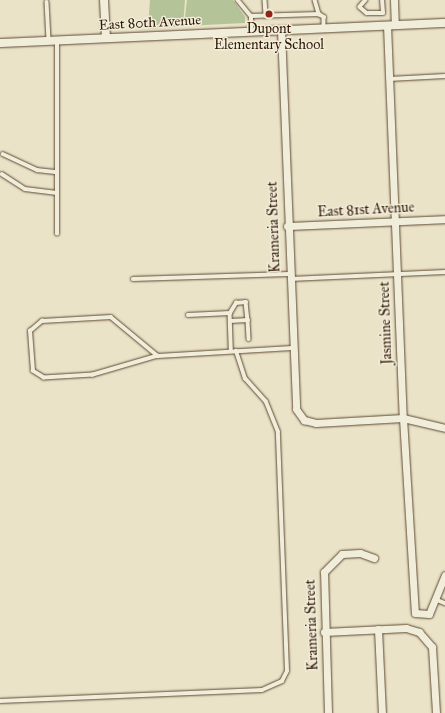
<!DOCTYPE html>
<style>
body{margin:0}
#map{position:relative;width:445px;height:713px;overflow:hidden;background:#eae3c8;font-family:"IM FELL Great Primer",serif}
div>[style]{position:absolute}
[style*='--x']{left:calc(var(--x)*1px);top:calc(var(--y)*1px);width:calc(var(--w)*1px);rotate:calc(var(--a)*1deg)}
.green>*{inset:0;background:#b4c498}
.roads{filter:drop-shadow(0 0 1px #5f4932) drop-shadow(0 0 1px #5f4932)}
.service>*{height:3.5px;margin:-1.75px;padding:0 1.75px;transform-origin:1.75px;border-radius:1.75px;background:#f1eddb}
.minor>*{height:7px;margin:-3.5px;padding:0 3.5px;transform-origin:3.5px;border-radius:3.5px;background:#f1eddb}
.tertiary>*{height:8px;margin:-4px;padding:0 4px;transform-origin:4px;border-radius:4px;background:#f1eddb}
.dots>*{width:11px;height:11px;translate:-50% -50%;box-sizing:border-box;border:2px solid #f1eddb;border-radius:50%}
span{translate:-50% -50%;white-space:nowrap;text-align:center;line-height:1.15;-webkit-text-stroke:3px #f1eddb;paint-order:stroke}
.street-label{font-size:14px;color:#311600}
.poi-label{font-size:14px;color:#311600}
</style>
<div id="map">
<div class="green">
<i style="clip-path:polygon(150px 0,185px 0,183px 26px,148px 29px)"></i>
<i style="clip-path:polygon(187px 0,233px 0,245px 17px,245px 23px,184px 26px)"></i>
</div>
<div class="roads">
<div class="service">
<i style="--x:238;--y:0;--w:21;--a:51"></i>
<i style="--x:265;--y:0;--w:16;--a:86"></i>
<i style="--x:315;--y:0;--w:15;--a:74"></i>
<i style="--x:366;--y:0;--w:9;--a:131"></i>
<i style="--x:360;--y:7;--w:9;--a:41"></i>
<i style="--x:367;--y:13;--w:16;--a:0"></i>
<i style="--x:383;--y:13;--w:13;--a:-94"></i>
<i style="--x:47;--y:2;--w:38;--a:87"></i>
<i style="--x:251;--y:31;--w:15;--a:-90"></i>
<i style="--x:251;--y:16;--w:68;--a:-1.7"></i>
<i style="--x:319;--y:14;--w:6;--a:31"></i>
<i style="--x:324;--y:17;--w:11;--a:90"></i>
<i style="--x:389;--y:79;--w:56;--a:-3.1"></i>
<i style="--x:3;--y:154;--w:38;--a:25"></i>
<i style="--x:37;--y:170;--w:20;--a:6"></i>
<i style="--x:2;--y:174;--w:27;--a:33"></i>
<i style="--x:25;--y:189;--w:32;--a:7"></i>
<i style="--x:57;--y:234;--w:193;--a:-90"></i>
<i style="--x:133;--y:279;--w:156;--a:-1.8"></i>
<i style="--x:290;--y:279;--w:155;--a:-2.6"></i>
<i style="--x:230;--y:313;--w:12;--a:-59"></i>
<i style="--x:236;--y:303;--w:10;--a:-6"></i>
<i style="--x:246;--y:302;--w:18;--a:84"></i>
<i style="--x:188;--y:315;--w:42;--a:-2.7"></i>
<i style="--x:230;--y:313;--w:38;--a:88"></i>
<i style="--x:230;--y:321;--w:18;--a:-3"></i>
<i style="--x:248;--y:320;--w:19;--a:87"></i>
<i style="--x:158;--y:356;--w:68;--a:163.7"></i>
<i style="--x:93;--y:375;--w:49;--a:176.5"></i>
<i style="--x:44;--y:378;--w:13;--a:-148"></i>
<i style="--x:33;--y:371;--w:40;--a:-94.3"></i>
<i style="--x:30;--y:331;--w:16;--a:-40"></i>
<i style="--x:42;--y:321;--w:69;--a:-3.3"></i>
<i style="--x:111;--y:317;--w:61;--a:39.7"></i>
<i style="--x:158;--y:356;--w:134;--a:-3.4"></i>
<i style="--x:435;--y:599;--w:11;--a:22"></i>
<i style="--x:0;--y:701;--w:262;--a:-2.4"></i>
<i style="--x:262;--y:690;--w:22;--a:-24"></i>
<i style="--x:282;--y:681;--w:11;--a:-63"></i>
<i style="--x:287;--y:671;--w:239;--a:-92.2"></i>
<i style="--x:278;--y:432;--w:32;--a:-112"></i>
<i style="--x:266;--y:402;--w:31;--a:-132"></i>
<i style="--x:245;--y:379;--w:29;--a:-108"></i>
</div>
<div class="minor">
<i style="--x:394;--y:0;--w:25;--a:88"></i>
<i style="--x:387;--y:25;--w:393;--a:87.7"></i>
<i style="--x:403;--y:418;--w:195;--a:86.5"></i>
<i style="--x:415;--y:613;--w:14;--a:4"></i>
<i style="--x:429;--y:614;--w:42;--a:-67.7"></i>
<i style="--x:281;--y:30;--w:379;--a:87.7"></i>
<i style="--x:296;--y:409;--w:14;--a:54"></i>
<i style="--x:304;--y:420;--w:12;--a:14"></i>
<i style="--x:316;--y:423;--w:87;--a:-3.3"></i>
<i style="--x:403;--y:418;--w:43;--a:13.4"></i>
<i style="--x:287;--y:226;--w:158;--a:-2.5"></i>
<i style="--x:378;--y:629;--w:84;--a:87.3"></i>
<i style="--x:324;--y:632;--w:82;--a:-2.8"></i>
<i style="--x:406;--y:628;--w:14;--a:17"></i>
<i style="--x:419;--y:632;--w:20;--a:49"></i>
<i style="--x:432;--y:647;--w:66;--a:86.5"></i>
<i style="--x:328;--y:713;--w:141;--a:-91.6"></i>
<i style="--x:324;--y:572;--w:25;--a:-45"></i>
<i style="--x:342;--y:554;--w:18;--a:-3"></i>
<i style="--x:360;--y:553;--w:15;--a:20"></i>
</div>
<div class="tertiary">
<i style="--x:104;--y:0;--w:38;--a:87"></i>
<i style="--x:0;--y:43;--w:445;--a:-2.6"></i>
</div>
</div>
<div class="dots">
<i style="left:269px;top:14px;background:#8f2418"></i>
</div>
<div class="street-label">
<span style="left:150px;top:23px;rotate:-3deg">East 80th Avenue</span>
<span style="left:366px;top:210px;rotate:-3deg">East 81st Avenue</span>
<span style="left:274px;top:227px;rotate:-92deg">Krameria Street</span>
<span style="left:386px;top:323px;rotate:-92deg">Jasmine Street</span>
<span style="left:312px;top:625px;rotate:-92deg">Krameria Street</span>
</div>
<div class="poi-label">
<span style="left:269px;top:37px">Dupont<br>Elementary School</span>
</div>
</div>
